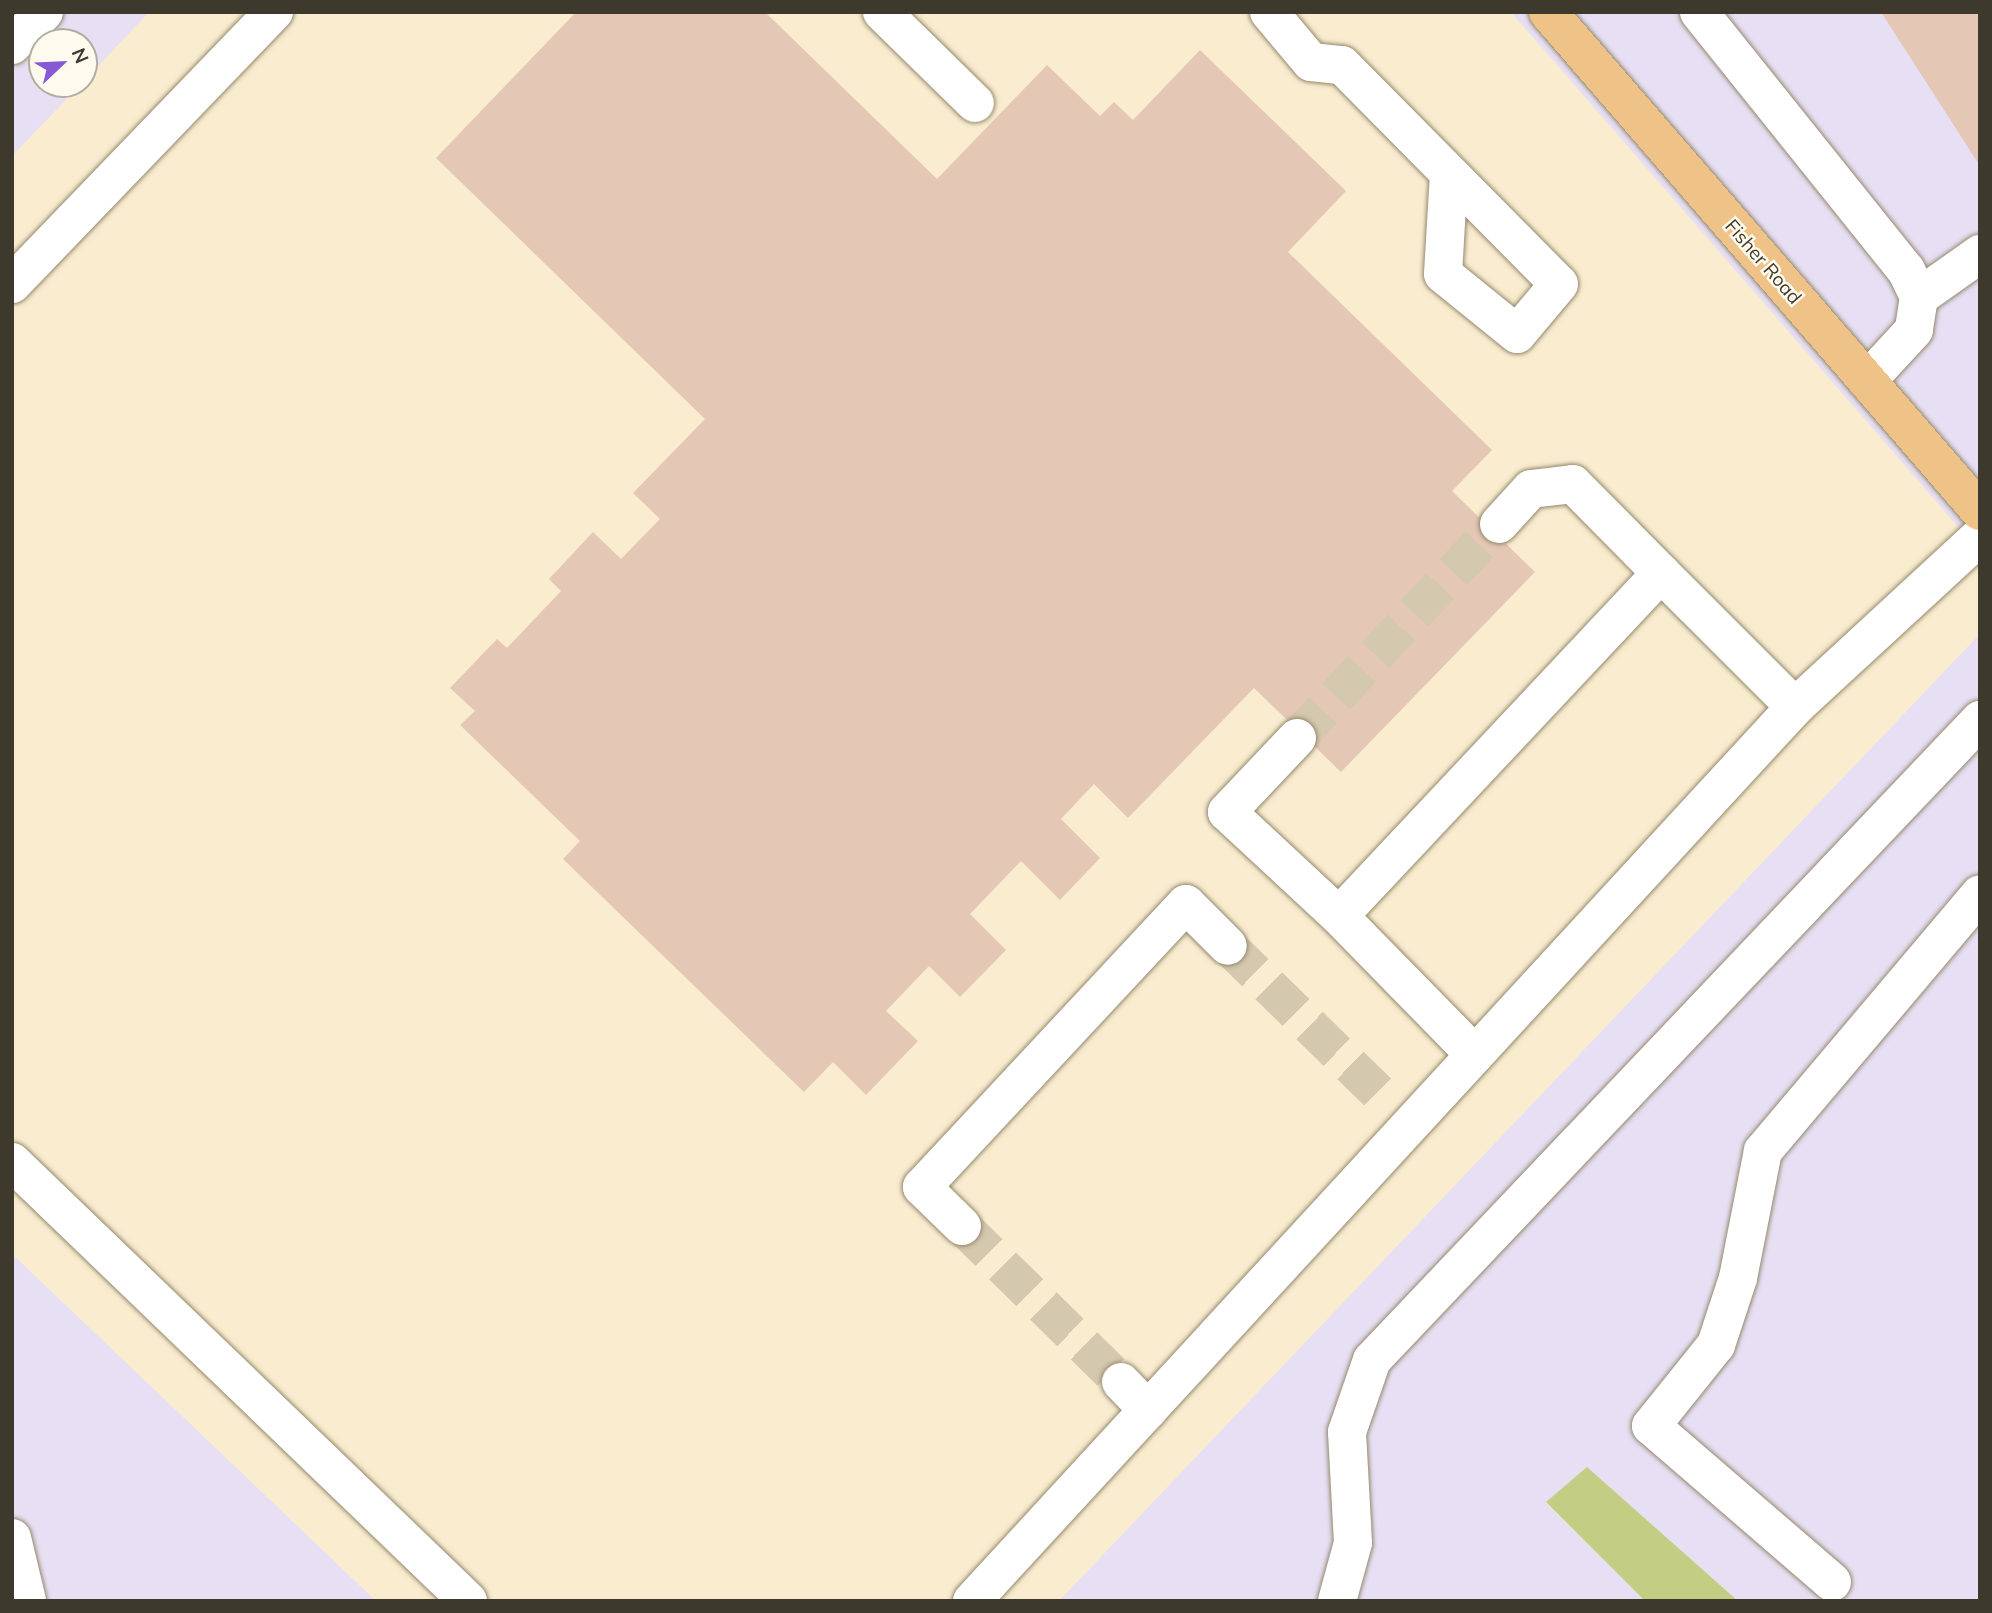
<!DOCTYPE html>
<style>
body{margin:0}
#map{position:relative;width:1992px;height:1613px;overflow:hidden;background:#f9eccf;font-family:Mulish,sans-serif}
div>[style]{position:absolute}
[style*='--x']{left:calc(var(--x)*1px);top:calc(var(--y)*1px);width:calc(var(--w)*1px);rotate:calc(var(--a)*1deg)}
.industrial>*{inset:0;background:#e7dff4}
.green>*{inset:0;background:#c4cd84}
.building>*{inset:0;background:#e5c7b6}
.minor-tunnel>*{height:38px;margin-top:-19px;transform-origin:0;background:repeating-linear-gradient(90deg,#d4c8af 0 38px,transparent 0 57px)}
.roads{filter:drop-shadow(0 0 2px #94896e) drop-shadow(0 0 2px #94896e)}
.minor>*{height:38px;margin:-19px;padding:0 19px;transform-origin:19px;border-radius:19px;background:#fff}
.major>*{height:38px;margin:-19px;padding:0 19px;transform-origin:19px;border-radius:19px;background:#efc387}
span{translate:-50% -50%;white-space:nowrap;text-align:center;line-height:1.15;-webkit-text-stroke:5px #fffaee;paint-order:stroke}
.street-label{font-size:19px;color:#3e392d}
.frame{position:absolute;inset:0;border:14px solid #3e392d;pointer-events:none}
.north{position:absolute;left:28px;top:28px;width:70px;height:70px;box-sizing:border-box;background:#fffaee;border:2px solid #b2ada1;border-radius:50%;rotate:67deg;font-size:19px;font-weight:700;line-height:28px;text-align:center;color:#3e392d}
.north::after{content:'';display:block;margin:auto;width:24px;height:32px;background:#855bd5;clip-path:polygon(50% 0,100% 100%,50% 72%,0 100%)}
</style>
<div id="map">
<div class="industrial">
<i style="clip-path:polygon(12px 12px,149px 12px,84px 81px,84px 42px,42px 42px,42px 84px,81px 84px,12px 156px)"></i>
<i style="clip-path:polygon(1511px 12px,1980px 12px,1980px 552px)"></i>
<i style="clip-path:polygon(1980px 634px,1980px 1601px,1738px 1601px,1587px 1467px,1546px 1503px,1645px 1601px,1059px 1601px)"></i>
<i style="clip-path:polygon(12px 1254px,376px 1601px,12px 1601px)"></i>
</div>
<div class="green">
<i style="clip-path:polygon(1587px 1467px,1738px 1601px,1645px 1601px,1546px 1502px)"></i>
</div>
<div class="building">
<i style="clip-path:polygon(576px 12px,765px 12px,937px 179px,1047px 65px,1100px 116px,1114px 102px,1133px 120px,1200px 50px,1346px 191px,1288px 252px,1492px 450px,1452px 491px,1535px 572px,1341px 772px,1254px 688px,1128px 818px,1094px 784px,1061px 819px,1100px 858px,1060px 900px,1021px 861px,970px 914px,1006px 950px,960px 997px,929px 966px,886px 1011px,918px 1041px,866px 1095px,833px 1062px,804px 1092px,563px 859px,580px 841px,460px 725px,475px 711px,450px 688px,497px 639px,507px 648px,561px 591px,549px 579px,593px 532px,621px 559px,660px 519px,633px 493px,705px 419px,436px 158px)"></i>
<i style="clip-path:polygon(1881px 12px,1980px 12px,1980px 166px)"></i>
</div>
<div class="minor-tunnel">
<i style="--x:1297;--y:738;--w:294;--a:-46.7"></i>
<i style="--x:1228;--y:946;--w:225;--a:44.3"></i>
<i style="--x:962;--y:1226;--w:223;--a:44.5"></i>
</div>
<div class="roads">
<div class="minor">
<i style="--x:882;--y:12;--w:130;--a:44.4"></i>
<i style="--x:1269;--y:12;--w:65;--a:50"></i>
<i style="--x:1311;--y:62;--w:31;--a:6"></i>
<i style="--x:1342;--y:65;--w:308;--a:45.3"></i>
<i style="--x:1559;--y:284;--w:65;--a:130"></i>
<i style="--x:1517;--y:334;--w:95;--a:-141"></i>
<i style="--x:1443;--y:274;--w:100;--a:-86.6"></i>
<i style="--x:1699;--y:12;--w:331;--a:51.3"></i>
<i style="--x:1906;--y:270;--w:30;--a:64"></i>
<i style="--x:1919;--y:297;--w:33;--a:99"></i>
<i style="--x:1914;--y:330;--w:69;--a:132.7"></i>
<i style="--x:12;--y:45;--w:46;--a:-45.9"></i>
<i style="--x:12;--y:284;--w:378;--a:-46.1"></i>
<i style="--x:1919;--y:297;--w:75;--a:-35.2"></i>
<i style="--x:1499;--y:524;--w:47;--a:-47.6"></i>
<i style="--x:1531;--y:489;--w:42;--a:-6.8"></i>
<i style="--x:1573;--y:484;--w:125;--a:45.3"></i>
<i style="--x:1795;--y:707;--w:252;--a:-42.7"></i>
<i style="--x:1297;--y:738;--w:102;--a:133.4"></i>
<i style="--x:1227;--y:812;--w:153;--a:42.9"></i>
<i style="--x:12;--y:1162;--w:633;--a:43.91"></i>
<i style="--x:962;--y:1226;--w:56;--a:-135.7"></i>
<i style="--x:922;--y:1187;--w:387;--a:-47"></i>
<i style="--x:1186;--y:904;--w:59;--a:45"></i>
<i style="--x:1121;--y:1382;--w:39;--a:46"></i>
<i style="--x:12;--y:1538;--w:65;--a:76.6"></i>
<i style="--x:1832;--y:1582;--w:239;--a:-139.2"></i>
<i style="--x:1651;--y:1426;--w:104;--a:-51.3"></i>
<i style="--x:1716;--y:1345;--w:71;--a:-71.8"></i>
<i style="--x:1738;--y:1278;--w:129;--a:-78.9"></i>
<i style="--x:1763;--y:1151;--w:336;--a:-49.8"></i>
<i style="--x:972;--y:1601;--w:1215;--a:-47.37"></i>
<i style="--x:1795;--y:707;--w:190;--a:-135"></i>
<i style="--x:1661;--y:573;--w:470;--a:133.2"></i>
<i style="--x:1339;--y:916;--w:194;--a:45.6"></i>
<i style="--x:1337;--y:1601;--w:60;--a:-74.6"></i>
<i style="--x:1353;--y:1543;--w:111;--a:-93.1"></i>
<i style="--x:1347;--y:1432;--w:76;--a:-70.9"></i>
<i style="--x:1372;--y:1360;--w:883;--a:-46.47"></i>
</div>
<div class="major">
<i style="--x:1548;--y:12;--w:660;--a:49.12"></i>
</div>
</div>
<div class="street-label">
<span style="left:1763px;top:262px;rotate:49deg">Fisher Road</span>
</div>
<div class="frame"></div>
<div class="north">N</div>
</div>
